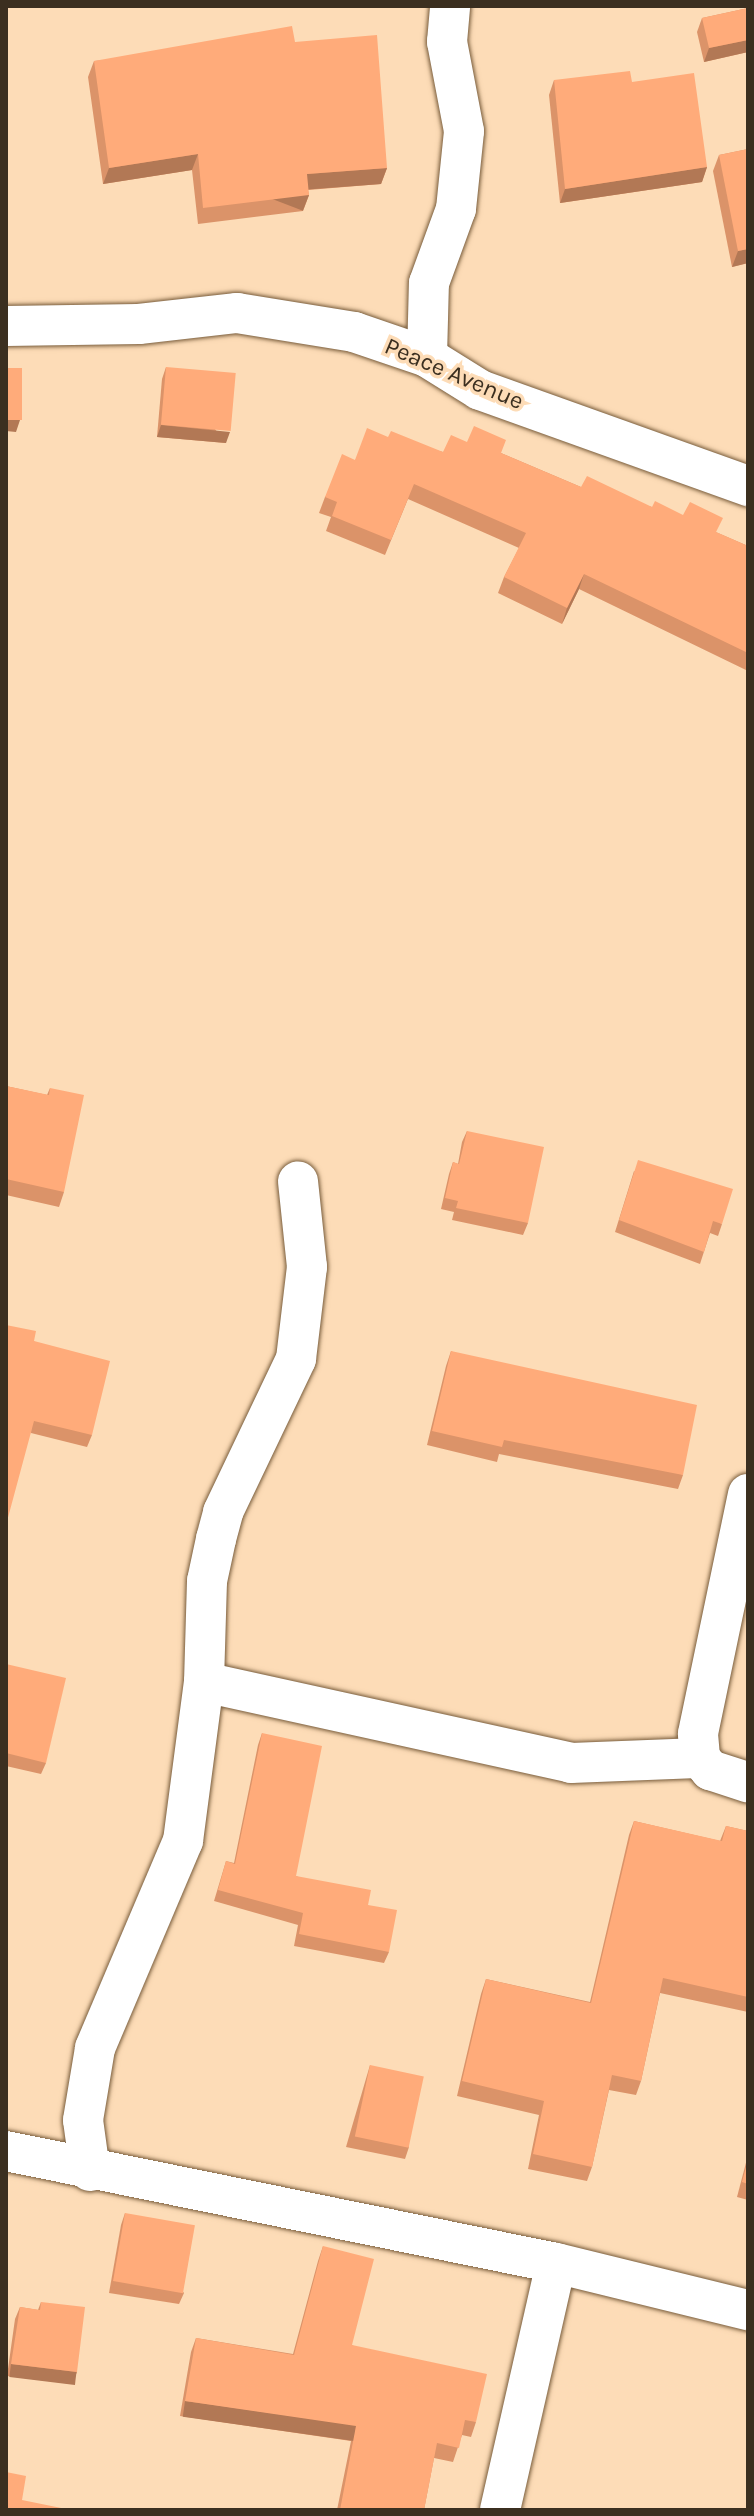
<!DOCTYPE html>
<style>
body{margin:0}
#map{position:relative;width:754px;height:2516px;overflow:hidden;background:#fddcb7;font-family:Karla,sans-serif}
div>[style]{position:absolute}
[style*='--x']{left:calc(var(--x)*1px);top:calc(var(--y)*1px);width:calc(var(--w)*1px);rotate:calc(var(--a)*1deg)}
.roads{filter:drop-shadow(0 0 2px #785c3b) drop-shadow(0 0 2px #785c3b)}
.street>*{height:40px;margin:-20px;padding:0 20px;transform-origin:20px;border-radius:20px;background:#fff}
.wall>*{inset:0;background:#db9369}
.shaded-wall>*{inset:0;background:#b27855;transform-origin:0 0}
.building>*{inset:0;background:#ffab7a;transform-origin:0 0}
span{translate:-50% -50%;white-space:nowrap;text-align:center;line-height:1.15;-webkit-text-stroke:7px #fddcb7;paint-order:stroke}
.street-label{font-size:24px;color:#3b2f20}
.frame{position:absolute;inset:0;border:8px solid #3b2f20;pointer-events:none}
</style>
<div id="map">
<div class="roads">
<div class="street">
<i style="--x:6;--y:326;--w:133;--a:-0.9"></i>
<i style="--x:139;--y:324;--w:99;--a:-6.4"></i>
<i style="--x:237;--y:313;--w:119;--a:9.2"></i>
<i style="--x:354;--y:332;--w:77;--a:18.9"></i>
<i style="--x:427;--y:357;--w:62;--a:31.9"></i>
<i style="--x:480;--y:390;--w:285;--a:19.7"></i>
<i style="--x:427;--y:357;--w:74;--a:-88.5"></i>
<i style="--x:429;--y:283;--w:79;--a:-70"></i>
<i style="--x:456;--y:209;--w:78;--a:-84.1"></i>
<i style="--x:464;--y:131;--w:91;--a:-100.8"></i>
<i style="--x:447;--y:42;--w:36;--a:-85"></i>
<i style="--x:748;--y:1494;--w:245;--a:101.8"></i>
<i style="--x:698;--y:1734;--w:24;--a:85"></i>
<i style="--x:700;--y:1758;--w:16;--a:50"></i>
<i style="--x:710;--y:1770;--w:40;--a:18"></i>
<i style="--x:204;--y:1682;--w:376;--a:12.4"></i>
<i style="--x:571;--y:1763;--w:129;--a:-2.2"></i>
<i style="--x:6;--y:2151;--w:561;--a:11.51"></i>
<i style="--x:556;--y:2263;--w:198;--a:13.8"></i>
<i style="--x:90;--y:2171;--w:51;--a:-97.8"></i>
<i style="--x:83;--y:2120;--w:73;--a:-80.5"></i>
<i style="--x:95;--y:2048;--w:225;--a:-67"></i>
<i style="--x:183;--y:1841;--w:160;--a:-82.5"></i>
<i style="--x:204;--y:1682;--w:101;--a:-88.3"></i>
<i style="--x:207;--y:1581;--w:43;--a:-77.9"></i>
<i style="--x:216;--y:1539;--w:28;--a:-75"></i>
<i style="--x:223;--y:1512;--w:170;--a:-64.5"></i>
<i style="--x:296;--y:1359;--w:93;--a:-83.2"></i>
<i style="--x:307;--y:1267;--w:86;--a:-96"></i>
<i style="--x:500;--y:2510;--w:253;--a:-77.2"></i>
</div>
</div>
<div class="wall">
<i style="clip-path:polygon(748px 8px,748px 52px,704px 62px,697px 32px,702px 18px)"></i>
<i style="clip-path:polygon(295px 42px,387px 168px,381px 184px,308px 190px,309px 195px,303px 211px,198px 224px,192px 170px,103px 184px,88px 77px,94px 61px)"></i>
<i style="clip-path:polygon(554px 80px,632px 82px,707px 167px,702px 182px,560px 203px,549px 95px)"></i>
<i style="clip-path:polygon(748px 149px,748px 263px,732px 267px,713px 171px,719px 155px)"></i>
<i style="clip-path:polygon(166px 367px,226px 443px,157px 437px,162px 379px)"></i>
<i style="clip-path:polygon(388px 437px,443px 452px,467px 442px,501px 453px,581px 487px,652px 507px,718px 533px,748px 546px,748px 671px,579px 589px,562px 624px,498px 593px,504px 577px,519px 548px,408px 499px,385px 555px,326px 531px,331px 517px,319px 513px,325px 497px,355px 460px)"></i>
<i style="clip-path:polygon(6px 1086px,47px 1095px,50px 1088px,64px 1192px,59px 1207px,6px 1195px)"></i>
<i style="clip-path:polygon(467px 1131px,528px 1223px,523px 1235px,452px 1220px,454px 1212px,441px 1209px,449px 1174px,453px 1162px,458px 1164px,462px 1142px)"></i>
<i style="clip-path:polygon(634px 1171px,722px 1224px,718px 1236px,710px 1233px,700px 1264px,615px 1232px)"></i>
<i style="clip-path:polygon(34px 1341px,92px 1435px,87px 1447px,31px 1433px)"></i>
<i style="clip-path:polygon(451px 1351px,683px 1475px,678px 1489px,499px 1454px,497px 1462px,427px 1445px,446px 1366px)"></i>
<i style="clip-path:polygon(6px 1664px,46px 1763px,41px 1774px,6px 1766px)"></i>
<i style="clip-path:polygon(262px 1733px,296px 1876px,368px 1905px,389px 1952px,384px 1963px,294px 1946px,298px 1925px,214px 1901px,226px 1861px,234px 1863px,258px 1745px)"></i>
<i style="clip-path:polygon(634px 1821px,720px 1841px,726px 1826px,748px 1831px,748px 2012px,660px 1993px,641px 2081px,636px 2095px,609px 2090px,592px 2167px,587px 2181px,528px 2169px,539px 2115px,457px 2096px,481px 1994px,486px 1979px,590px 2002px,629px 1835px)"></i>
<i style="clip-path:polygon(370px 2065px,409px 2147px,405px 2159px,346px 2147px)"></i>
<i style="clip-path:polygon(748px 2155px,748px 2200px,737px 2197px)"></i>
<i style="clip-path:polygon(125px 2213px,184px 2293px,179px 2304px,109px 2293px,121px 2225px)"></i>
<i style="clip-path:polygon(323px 2246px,352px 2345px,476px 2422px,471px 2437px,462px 2435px,453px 2462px,434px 2458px,424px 2510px,337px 2510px,351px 2441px,180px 2416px,191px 2352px,196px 2338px,293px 2354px,318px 2261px)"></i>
<i style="clip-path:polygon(41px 2302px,77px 2372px,72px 2384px,7px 2376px,15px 2319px,20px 2307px,38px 2310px)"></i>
</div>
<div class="shaded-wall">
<i style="clip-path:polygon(748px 40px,748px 52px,704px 62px,709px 48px)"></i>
<i style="clip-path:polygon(198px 154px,192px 170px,103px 184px,109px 168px)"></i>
<i style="clip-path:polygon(707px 167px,702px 182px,560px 203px,565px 189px)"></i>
<i style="clip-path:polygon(387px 168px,381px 184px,301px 190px,307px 174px)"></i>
<i style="left:309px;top:195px;width:17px;height:107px;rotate:111deg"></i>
<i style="clip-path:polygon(748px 249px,748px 263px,732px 267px,738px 251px)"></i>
<i style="clip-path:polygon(6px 420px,20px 420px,16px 432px,6px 431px)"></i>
<i style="clip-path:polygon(161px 425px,230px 432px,226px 443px,157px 437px)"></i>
<i style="clip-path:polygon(584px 574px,579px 589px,562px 624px,567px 608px)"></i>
<i style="left:11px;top:2364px;width:66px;height:13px;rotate:7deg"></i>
<i style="left:185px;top:2401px;width:173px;height:16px;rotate:8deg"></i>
</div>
<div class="building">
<i style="clip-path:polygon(748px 8px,748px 40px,709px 48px,702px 18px)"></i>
<i style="clip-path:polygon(292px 26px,295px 42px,377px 35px,387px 168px,307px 174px,309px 195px,203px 208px,198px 154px,109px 168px,94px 61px)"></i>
<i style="clip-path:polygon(630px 71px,632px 82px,694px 73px,707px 167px,565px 189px,554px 80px)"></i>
<i style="clip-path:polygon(748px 149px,748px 249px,738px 251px,719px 155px)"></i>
<i style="left:166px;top:367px;width:70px;height:58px;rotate:5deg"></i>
<i style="left:6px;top:368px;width:16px;height:52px"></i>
<i style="clip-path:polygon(474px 426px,506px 440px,501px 453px,581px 487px,587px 476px,652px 507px,655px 501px,683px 515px,690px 502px,723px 518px,716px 532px,748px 546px,748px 653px,584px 574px,567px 608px,504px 577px,526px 533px,414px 484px,391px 540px,332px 516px,337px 502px,325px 497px,342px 454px,355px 460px,367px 428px,388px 437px,391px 431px,443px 452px,451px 435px,467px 442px)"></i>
<i style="clip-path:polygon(6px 1086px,49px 1095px,50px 1088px,84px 1095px,64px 1192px,6px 1179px)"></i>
<i style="clip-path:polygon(467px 1131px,544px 1147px,528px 1223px,456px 1208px,458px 1201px,445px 1198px,453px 1162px,459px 1164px)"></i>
<i style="clip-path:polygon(638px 1160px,733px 1189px,722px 1224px,713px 1221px,704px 1252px,619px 1220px)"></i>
<i style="clip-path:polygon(6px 1325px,36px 1331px,34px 1341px,110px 1361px,92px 1435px,34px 1421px,6px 1525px)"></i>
<i style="clip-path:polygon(451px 1351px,697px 1405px,683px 1475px,504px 1440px,502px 1447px,432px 1431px)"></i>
<i style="clip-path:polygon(6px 1664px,66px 1678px,46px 1763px,6px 1753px)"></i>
<i style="clip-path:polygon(262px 1733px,322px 1746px,296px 1876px,371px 1890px,368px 1905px,397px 1910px,389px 1952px,299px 1934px,303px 1913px,218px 1890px,226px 1861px,235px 1864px)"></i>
<i style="clip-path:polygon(634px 1821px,722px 1841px,726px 1826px,748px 1831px,748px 1997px,663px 1978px,641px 2081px,612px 2075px,592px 2167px,533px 2154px,544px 2101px,462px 2081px,486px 1979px,591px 2003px)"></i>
<i style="left:370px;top:2065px;width:55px;height:73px;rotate:12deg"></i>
<i style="clip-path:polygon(748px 2160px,748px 2184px,742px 2182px)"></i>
<i style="left:125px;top:2213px;width:71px;height:69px;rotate:10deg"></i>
<i style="clip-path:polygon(323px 2246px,374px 2259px,352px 2345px,487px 2374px,476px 2422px,465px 2420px,459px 2448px,437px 2443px,424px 2510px,340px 2510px,356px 2426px,185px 2401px,196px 2338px,294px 2355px)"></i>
<i style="clip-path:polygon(41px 2302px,85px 2307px,77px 2372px,11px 2364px,20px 2307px,40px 2310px)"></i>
<i style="clip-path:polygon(6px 2472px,26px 2476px,22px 2500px,71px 2510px,6px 2510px)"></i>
</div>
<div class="street-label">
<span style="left:454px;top:374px;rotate:23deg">Peace Avenue</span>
</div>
<div class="frame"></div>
</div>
